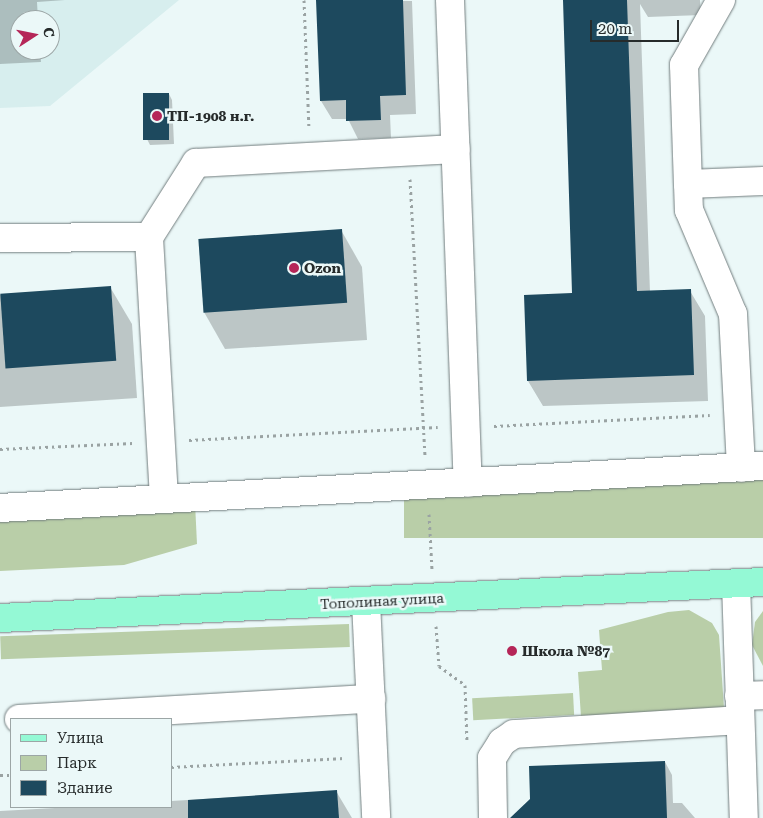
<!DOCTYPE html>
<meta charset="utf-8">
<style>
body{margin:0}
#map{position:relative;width:763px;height:818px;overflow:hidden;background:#ebf8f8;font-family:"Roboto Serif",serif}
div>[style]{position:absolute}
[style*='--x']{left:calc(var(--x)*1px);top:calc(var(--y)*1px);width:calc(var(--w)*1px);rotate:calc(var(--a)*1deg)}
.built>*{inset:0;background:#d7eeee}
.green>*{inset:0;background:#b9cea8;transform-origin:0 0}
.shadow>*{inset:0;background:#0003}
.building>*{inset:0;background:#1d495e;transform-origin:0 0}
.path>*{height:3px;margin-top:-1.5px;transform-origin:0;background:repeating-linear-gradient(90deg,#9aa3a3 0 2.5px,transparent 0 6.5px)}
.roads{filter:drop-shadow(0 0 1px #727d7e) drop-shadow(0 0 1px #727d7e)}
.minor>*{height:28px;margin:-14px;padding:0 14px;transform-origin:14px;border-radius:14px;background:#fff}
.major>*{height:28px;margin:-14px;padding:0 14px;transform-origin:14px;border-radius:14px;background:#94f9d5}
.dots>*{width:14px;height:14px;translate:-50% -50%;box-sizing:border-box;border:2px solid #ebf8f8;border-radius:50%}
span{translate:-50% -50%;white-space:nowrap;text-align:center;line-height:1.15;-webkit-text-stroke:5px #ebf8f8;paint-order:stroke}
.poi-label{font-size:14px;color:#262b2b;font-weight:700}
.left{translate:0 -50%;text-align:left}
.street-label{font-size:14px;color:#262b2b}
.legend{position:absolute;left:10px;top:718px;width:162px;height:90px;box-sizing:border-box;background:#ebf8f8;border:1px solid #9ca6a6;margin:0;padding:6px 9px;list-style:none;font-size:15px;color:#262b2b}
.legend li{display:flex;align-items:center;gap:10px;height:25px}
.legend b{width:25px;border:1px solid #9ca6a6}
.north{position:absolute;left:10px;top:10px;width:50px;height:50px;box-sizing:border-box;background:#ebf8f8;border:1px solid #9ca6a6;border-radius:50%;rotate:79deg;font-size:14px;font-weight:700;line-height:20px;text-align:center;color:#262b2b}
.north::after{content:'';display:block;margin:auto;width:18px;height:22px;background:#b52658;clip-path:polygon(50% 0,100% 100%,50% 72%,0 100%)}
.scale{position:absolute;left:590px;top:20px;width:89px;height:22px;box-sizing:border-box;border:2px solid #262b2b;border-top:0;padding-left:6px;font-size:15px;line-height:18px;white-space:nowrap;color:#262b2b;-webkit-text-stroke:4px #ebf8f8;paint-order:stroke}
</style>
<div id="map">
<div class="built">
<i style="clip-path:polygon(evenodd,0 0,179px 0,50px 106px,0 108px,0 0,20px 20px,50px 20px,50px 50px,20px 50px,20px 20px)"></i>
</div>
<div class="green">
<i style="left:763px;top:476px;width:62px;height:359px;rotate:90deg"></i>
<i style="clip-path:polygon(195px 503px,197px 544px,124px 565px,0 571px,0 512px)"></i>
<i style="clip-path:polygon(689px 610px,712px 623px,719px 635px,724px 708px,581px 717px,578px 672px,602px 670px,599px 630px,668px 612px)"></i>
<i style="clip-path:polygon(763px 611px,763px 666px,752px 645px,755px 622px)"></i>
<i style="left:349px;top:624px;width:23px;height:349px;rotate:88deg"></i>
<i style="left:573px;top:693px;width:22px;height:101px;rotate:87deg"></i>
</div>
<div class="shadow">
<i style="clip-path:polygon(0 0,65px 0,37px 2px,38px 20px,20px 20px,20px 50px,40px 50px,41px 62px,0 64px)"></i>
<i style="clip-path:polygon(318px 0,412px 1px,416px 114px,390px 115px,391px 138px,358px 139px,348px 119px,332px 119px,321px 101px)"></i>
<i style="clip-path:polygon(564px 0,700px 0,701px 15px,648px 17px,640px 4px,650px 292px,690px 291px,705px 316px,708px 401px,543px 406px,528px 381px,573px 294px)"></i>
<i style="clip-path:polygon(169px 94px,172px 100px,174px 144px,150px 145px,147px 139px)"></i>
<i style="clip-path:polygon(341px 230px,362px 267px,367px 340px,225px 349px,204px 312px,199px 239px)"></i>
<i style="clip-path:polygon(110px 287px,132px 324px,137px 398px,0 407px,0 295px)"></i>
<i style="clip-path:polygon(665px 762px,672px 775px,673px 803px,682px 803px,695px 818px,512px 818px)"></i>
<i style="clip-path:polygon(336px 791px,352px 818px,0 818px,0 811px,73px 807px,171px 807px,171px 801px)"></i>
</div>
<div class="building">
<i style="clip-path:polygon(316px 0,403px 0,406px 95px,380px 96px,381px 120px,346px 121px,346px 100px,320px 101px)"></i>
<i style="clip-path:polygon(563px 0,627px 0,637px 291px,691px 289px,694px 375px,527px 381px,524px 295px,572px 293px)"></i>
<i style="left:143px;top:93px;width:26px;height:47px"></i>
<i style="left:342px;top:229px;width:74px;height:144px;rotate:86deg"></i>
<i style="left:111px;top:286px;width:75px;height:111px;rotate:86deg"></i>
<i style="clip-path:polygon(665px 761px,667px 818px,510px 818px,530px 799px,529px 766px)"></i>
<i style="clip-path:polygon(337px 790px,339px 818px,188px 818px,188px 800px)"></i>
</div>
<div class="path">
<i style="--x:304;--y:0;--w:129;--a:87.8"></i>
<i style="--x:410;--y:179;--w:276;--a:86.9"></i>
<i style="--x:494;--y:426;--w:216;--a:-2.9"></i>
<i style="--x:189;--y:440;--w:249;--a:-3"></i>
<i style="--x:0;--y:449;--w:133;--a:-2.6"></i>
<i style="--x:429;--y:514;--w:56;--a:86.9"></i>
<i style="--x:436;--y:626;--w:40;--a:85.7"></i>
<i style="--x:439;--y:666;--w:32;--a:36"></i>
<i style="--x:465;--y:685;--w:56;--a:88"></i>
<i style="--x:171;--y:767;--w:174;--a:-3"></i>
<i style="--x:0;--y:775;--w:11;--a:0"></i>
</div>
<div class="roads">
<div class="minor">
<i style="--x:450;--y:0;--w:483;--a:87.9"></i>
<i style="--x:721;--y:0;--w:75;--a:119.6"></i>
<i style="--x:684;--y:65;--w:119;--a:88.1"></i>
<i style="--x:688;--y:184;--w:26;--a:88"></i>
<i style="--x:689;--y:210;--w:113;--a:67.1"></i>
<i style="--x:733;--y:314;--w:154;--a:87"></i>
<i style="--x:688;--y:184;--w:75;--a:-2.3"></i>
<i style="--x:0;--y:238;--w:149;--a:-0.4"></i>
<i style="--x:164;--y:498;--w:261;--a:-93.3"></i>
<i style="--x:149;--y:237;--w:88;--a:-57.6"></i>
<i style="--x:196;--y:163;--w:260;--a:-3.1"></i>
<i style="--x:0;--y:508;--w:764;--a:-3.15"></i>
<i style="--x:736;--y:583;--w:235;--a:88.1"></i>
<i style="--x:366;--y:602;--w:216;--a:87.3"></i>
<i style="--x:739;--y:696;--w:24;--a:-2"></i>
<i style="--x:19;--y:719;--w:353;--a:-3.3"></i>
<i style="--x:493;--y:818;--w:60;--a:-91"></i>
<i style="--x:492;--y:758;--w:19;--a:-58"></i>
<i style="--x:502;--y:742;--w:14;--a:-34"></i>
<i style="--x:514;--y:734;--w:226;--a:-3.5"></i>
</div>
<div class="major">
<i style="--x:0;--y:618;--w:764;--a:-2.7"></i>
</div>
</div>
<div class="dots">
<i style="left:157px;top:116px;background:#b52658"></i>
<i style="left:294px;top:268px;background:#b52658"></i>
<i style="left:512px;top:651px;background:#b52658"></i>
</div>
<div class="poi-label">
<span class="left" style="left:167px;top:116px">ТП-1908 н.г.</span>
<span class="left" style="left:304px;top:268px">Ozon</span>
<span class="left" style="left:522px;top:651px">Школа №87</span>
</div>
<div class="street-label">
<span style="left:382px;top:601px;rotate:-3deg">Тополиная улица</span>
</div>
<ul class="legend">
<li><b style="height:6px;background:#94f9d5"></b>Улица</li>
<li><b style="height:14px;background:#b9cea8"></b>Парк</li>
<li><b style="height:14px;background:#1d495e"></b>Здание</li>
</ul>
<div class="north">С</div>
<div class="scale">20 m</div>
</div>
